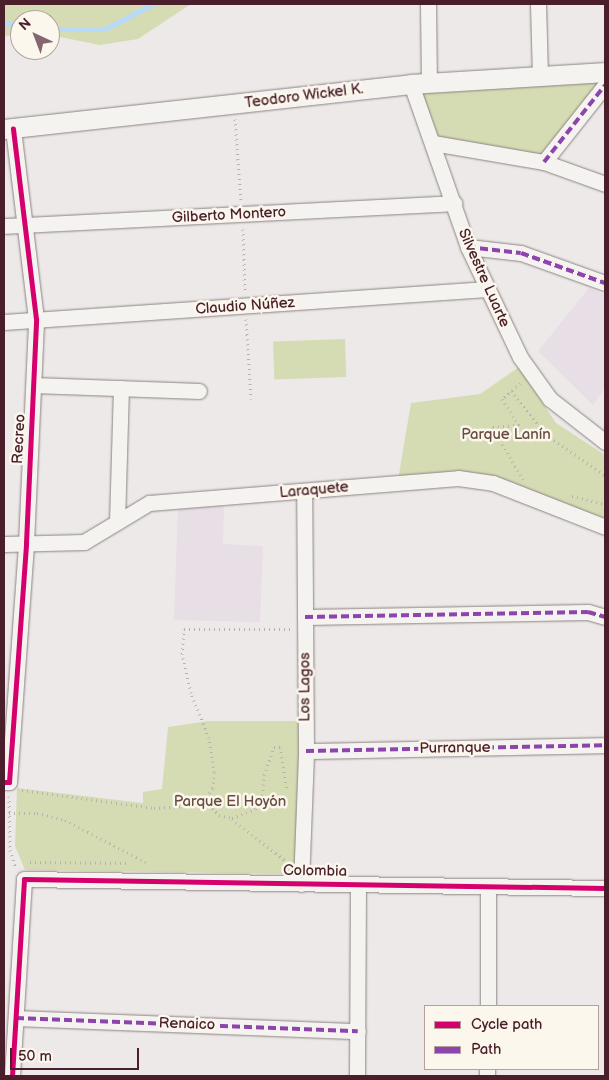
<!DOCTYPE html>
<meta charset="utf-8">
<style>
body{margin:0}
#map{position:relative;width:609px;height:1080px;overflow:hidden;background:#eee9e9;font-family:"Balsamiq Sans",sans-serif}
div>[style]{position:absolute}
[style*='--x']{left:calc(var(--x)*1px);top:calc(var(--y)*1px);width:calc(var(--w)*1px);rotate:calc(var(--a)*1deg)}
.built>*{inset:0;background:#e7dee6}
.green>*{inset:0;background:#d5dcb3;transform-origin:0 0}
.stream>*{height:5px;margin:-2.5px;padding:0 2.5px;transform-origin:2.5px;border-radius:2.5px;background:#b6daf7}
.path>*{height:3px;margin-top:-1.5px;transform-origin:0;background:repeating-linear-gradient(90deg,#b7b1b0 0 1px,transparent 0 5px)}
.roads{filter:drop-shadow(0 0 1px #8c8284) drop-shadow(0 0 1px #8c8284)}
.minor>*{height:15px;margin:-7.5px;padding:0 7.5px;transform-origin:7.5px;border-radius:7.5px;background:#f5f3f0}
.tertiary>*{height:19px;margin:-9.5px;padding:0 9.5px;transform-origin:9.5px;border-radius:9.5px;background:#f5f3f0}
.quiet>*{height:4px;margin-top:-2px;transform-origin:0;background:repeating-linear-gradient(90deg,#8e44ad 0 8px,transparent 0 12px)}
.cycleway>*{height:5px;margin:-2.5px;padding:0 2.5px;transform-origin:2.5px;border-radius:2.5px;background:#d6006c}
span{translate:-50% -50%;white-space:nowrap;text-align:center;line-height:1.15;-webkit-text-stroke:5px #fbf7ec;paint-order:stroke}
.street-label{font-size:15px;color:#4a1f2b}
.park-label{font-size:15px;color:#684c42}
.frame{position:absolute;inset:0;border:5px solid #4a1f2b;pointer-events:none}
.legend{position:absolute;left:424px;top:1005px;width:175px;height:65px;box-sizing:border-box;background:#fbf7ec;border:1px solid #b4a19f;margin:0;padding:6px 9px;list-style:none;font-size:15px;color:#4a1f2b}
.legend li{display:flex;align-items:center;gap:10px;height:25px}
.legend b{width:25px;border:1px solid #b4a19f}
.north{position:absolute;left:10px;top:10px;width:50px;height:50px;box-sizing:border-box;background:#fbf7ec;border:1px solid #b4a19f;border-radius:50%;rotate:317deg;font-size:14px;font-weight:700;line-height:20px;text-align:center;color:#4a1f2b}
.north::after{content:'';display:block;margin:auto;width:18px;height:22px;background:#83666e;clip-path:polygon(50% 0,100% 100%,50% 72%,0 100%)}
.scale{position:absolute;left:10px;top:1048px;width:129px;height:22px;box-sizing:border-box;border:2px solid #4a1f2b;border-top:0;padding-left:6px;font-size:15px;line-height:18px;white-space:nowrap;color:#4a1f2b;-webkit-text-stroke:4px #fbf7ec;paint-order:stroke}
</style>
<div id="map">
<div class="built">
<i style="clip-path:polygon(589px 288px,605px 295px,605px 388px,593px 405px,538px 351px)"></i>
<i style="clip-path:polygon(178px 504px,224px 506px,223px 544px,263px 546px,260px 622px,174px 620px)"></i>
</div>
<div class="green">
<i style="clip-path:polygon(4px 4px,191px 4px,138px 39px,100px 45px,50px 35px,50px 20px,20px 20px,20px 35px,4px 36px)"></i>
<i style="clip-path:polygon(605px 73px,543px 161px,434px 141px,413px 85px)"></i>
<i style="left:345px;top:339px;width:38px;height:72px;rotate:88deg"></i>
<i style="clip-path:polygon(519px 367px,556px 423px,605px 455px,605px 518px,507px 486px,398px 480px,411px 403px,480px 394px)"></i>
<i style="clip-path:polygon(208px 721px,300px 721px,296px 874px,25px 870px,15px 846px,17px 788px,143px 803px,143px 792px,162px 789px,168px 727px)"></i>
</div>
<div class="stream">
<i style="--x:4;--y:23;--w:16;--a:7"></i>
<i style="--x:50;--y:29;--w:55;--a:0"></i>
<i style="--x:105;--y:29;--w:54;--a:-27.5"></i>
</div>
<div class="path">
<i style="--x:235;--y:119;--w:81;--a:85.8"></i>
<i style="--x:243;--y:229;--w:61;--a:88.1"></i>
<i style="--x:246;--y:319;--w:80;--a:86.4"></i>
<i style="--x:520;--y:383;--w:24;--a:138"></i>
<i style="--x:502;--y:399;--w:31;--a:57"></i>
<i style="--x:519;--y:425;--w:27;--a:176"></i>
<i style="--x:492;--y:427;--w:61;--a:59.2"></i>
<i style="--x:511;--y:391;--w:55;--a:50.9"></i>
<i style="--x:546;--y:434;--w:72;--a:35.4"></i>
<i style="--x:572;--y:496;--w:34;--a:14"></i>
<i style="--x:22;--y:790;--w:133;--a:7.8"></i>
<i style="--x:154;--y:808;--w:46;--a:-3.7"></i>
<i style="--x:200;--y:805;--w:21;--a:-53"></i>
<i style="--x:213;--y:788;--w:16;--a:-86"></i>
<i style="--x:214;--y:772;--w:34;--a:-98"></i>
<i style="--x:209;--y:738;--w:48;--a:-111.8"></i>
<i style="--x:191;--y:693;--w:40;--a:-103"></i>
<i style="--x:182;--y:654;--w:25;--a:-85"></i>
<i style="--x:184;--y:629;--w:108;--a:0"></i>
<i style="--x:9;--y:796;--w:54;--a:88.9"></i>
<i style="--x:10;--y:850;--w:19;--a:72"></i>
<i style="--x:205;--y:801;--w:20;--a:45"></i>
<i style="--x:219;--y:815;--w:13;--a:13"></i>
<i style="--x:232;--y:818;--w:25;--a:-21"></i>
<i style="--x:255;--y:809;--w:11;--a:-52"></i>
<i style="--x:262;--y:800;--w:25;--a:-85"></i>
<i style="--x:264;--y:775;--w:30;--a:-70"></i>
<i style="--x:274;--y:747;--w:6;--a:0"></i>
<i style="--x:280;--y:747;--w:45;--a:81"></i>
<i style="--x:9;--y:813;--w:28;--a:0"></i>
<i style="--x:37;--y:813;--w:29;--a:14"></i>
<i style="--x:65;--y:820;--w:95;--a:27.6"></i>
<i style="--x:232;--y:819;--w:68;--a:37.9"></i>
<i style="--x:30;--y:862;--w:100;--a:0.6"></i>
</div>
<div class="roads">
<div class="minor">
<i style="--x:428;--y:4;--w:79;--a:89.3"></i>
<i style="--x:538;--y:4;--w:72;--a:88.4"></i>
<i style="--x:411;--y:84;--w:173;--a:70.7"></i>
<i style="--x:468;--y:247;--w:122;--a:64.7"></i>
<i style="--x:520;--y:357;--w:52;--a:54.5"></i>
<i style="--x:550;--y:399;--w:70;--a:38"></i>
<i style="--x:433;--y:143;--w:113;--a:9.7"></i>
<i style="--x:544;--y:162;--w:65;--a:19.8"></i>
<i style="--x:544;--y:162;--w:98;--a:-51.6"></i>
<i style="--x:4;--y:226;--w:451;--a:-2.9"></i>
<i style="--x:468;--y:247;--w:53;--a:6.5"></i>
<i style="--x:521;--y:253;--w:89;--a:19.7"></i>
<i style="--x:4;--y:322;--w:484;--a:-3.9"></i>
<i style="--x:34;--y:385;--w:165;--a:2.1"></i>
<i style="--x:117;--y:522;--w:134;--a:-88.3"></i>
<i style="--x:4;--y:544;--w:80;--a:-1.4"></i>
<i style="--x:84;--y:542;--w:76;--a:-31"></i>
<i style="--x:149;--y:503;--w:310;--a:-4.6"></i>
<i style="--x:458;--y:478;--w:35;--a:8"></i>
<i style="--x:493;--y:483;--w:120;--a:21.4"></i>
<i style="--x:305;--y:617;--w:283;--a:-1"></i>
<i style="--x:588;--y:612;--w:18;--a:16"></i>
<i style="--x:306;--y:751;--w:299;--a:-1.1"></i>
<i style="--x:4;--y:782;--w:5;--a:0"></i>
<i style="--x:9;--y:782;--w:240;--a:-85.9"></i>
<i style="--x:26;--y:543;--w:224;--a:-87.4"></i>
<i style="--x:36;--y:319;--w:192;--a:-96.9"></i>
<i style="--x:301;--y:884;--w:133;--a:-87.8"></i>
<i style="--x:306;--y:751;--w:260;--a:-90.4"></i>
<i style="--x:488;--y:1006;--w:119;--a:-90"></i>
<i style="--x:16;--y:1018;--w:342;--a:2.2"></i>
<i style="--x:12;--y:1076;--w:197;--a:-86.5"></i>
<i style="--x:24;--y:879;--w:581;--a:0.89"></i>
<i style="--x:357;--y:1076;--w:191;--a:-89.7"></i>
<i style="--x:487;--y:1076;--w:7;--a:-90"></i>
</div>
<div class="tertiary">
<i style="--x:4;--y:129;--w:409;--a:-6.3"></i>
<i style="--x:411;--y:84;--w:194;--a:-3.5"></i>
</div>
</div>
<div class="quiet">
<i style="--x:544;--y:162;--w:98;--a:-51.6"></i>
<i style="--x:468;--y:247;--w:53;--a:6.5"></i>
<i style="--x:521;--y:253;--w:89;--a:19.7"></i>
<i style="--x:305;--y:617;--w:283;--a:-1"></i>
<i style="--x:588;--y:612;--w:18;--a:16"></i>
<i style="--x:306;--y:751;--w:299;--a:-1.1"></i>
<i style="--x:16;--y:1018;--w:342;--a:2.2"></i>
</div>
<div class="cycleway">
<i style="--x:4;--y:782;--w:5;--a:0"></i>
<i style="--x:9;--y:782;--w:240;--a:-85.9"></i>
<i style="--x:26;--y:543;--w:224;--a:-87.4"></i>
<i style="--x:36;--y:319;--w:192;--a:-96.9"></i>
<i style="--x:12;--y:1076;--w:197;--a:-86.5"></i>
<i style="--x:24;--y:879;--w:581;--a:0.89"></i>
</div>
<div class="street-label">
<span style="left:304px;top:96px;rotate:-7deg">Teodoro Wickel K.</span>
<span style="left:229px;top:215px;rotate:-3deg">Gilberto Montero</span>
<span style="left:484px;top:278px;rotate:66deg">Silvestre Luarte</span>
<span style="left:245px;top:306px;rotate:-4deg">Claudio Núñez</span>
<span style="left:19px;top:439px;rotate:-87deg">Recreo</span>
<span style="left:314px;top:490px;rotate:-5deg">Laraquete</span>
<span style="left:305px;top:687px;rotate:-90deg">Los Lagos</span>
<span style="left:455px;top:748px;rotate:-1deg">Purranque</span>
<span style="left:315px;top:871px;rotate:1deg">Colombia</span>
<span style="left:187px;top:1024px;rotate:2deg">Renaico</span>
</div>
<div class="park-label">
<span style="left:506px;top:435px">Parque Lanín</span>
<span style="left:230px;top:802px">Parque El Hoyón</span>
</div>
<div class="frame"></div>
<ul class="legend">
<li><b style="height:6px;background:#d6006c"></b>Cycle path</li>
<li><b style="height:6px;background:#8e44ad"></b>Path</li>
</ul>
<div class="north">N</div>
<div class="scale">50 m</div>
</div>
